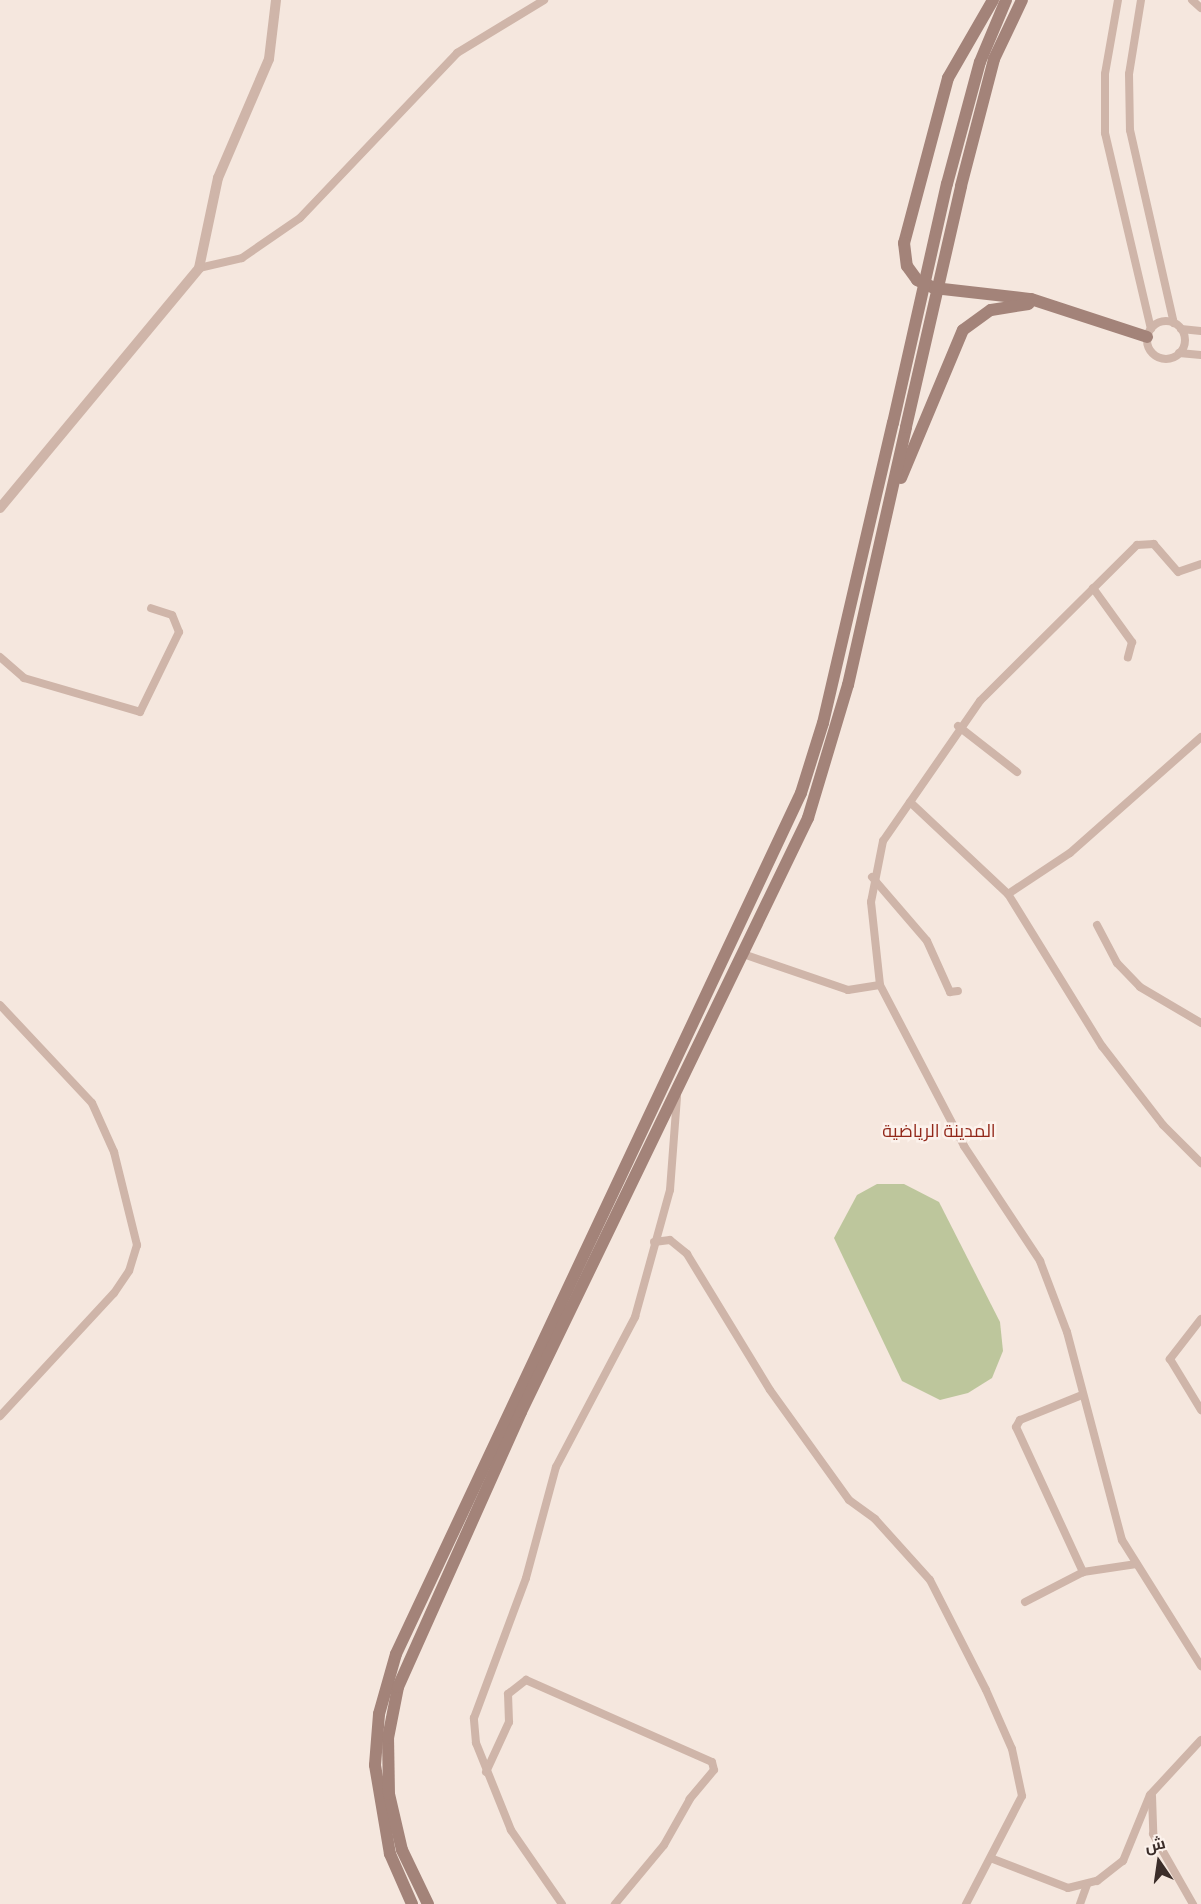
<!DOCTYPE html>
<meta charset="utf-8">
<style>
body{margin:0}
#map{position:relative;width:1201px;height:1904px;overflow:hidden;background:#f5e7de;font-family:"Archivo Narrow",Cairo,sans-serif}
div>[style]{position:absolute}
[style*='--x']{left:calc(var(--x)*1px);top:calc(var(--y)*1px);width:calc(var(--w)*1px);rotate:calc(var(--a)*1deg)}
.green>*{inset:0;background:#bdc69c}
.minor>*{height:8px;margin:-4px;padding:0 4px;transform-origin:4px;border-radius:4px;background:#cfb5a9}
.minor>.ring{margin:-4px;padding:0;box-sizing:content-box;background:none;border:8px solid #cfb5a9;border-radius:50%}
.tertiary>*{height:10px;margin:-5px;padding:0 5px;transform-origin:5px;border-radius:5px;background:#cfb5a9}
.secondary>*{height:12px;margin:-6px;padding:0 6px;transform-origin:6px;border-radius:6px;background:#a38379}
.secondary-bridge>*{height:12px;margin:-6px;padding:0 6px;transform-origin:6px;border-radius:6px;background:#a38379}
span{translate:-50% -50%;white-space:nowrap;text-align:center;line-height:1.15;-webkit-text-stroke:5px #fcf2ec;paint-order:stroke}
.neighbourhood-label{font-size:18px;color:#92281a}
.north{position:absolute;left:1129px;top:1832px;width:60px;height:60px;-webkit-text-stroke:4px #fcf2ec;paint-order:stroke;rotate:347deg;font-size:16px;font-weight:700;line-height:24px;text-align:center;color:#3b2d29}
.north::after{content:'';display:block;margin:auto;width:21px;height:27px;background:#3b2d29;clip-path:polygon(50% 0,100% 100%,50% 72%,0 100%)}
</style>
<div id="map">
<div class="green">
<i style="clip-path:polygon(877px 1184px,904px 1184px,939px 1202px,1000px 1322px,1003px 1351px,992px 1378px,968px 1393px,940px 1400px,902px 1381px,834px 1238px,857px 1195px)"></i>
</div>
<div class="minor">
<i style="--x:1118;--y:0;--w:75;--a:100"></i>
<i style="--x:1105;--y:74;--w:59;--a:90"></i>
<i style="--x:1105;--y:133;--w:201;--a:76.8"></i>
<i style="--x:1141;--y:0;--w:75;--a:99.2"></i>
<i style="--x:1129;--y:74;--w:56;--a:89"></i>
<i style="--x:1130;--y:130;--w:198;--a:77.2"></i>
<i style="--x:1192;--y:0;--w:12;--a:42"></i>
<i style="--x:199;--y:268;--w:44;--a:-13.1"></i>
<i style="--x:242;--y:258;--w:70;--a:-34.6"></i>
<i style="--x:300;--y:218;--w:228;--a:-46.4"></i>
<i style="--x:457;--y:53;--w:102;--a:-31.3"></i>
<i class="ring" style="left:1147px;top:321px;width:30px;height:30px"></i>
<i style="--x:1181;--y:329;--w:20;--a:6"></i>
<i style="--x:1179;--y:353;--w:22;--a:5"></i>
<i style="--x:1201;--y:564;--w:24;--a:161"></i>
<i style="--x:1178;--y:572;--w:37;--a:-131"></i>
<i style="--x:1154;--y:544;--w:17;--a:177"></i>
<i style="--x:1137;--y:545;--w:221;--a:135.2"></i>
<i style="--x:980;--y:701;--w:170;--a:124.7"></i>
<i style="--x:883;--y:841;--w:62;--a:101.1"></i>
<i style="--x:871;--y:902;--w:83;--a:83.8"></i>
<i style="--x:880;--y:985;--w:182;--a:62.4"></i>
<i style="--x:964;--y:1146;--w:138;--a:56.5"></i>
<i style="--x:1040;--y:1261;--w:76;--a:69.2"></i>
<i style="--x:1067;--y:1332;--w:215;--a:75.2"></i>
<i style="--x:1122;--y:1540;--w:149;--a:57.9"></i>
<i style="--x:1093;--y:588;--w:67;--a:54.2"></i>
<i style="--x:1132;--y:642;--w:16;--a:105"></i>
<i style="--x:0;--y:657;--w:32;--a:41"></i>
<i style="--x:24;--y:678;--w:121;--a:16.3"></i>
<i style="--x:140;--y:712;--w:89;--a:-64"></i>
<i style="--x:179;--y:632;--w:18;--a:-112"></i>
<i style="--x:172;--y:615;--w:22;--a:-162"></i>
<i style="--x:958;--y:726;--w:75;--a:37.9"></i>
<i style="--x:910;--y:802;--w:134;--a:43.2"></i>
<i style="--x:1008;--y:894;--w:179;--a:58.3"></i>
<i style="--x:1102;--y:1046;--w:100;--a:52.3"></i>
<i style="--x:1163;--y:1125;--w:54;--a:45"></i>
<i style="--x:872;--y:877;--w:84;--a:49.3"></i>
<i style="--x:927;--y:941;--w:56;--a:65.7"></i>
<i style="--x:950;--y:992;--w:8;--a:-7"></i>
<i style="--x:1008;--y:894;--w:74;--a:-33.5"></i>
<i style="--x:1070;--y:853;--w:175;--a:-41.5"></i>
<i style="--x:1097;--y:925;--w:43;--a:62.2"></i>
<i style="--x:1117;--y:963;--w:33;--a:46"></i>
<i style="--x:1140;--y:987;--w:71;--a:30.5"></i>
<i style="--x:746;--y:955;--w:108;--a:18.9"></i>
<i style="--x:848;--y:990;--w:32;--a:-9"></i>
<i style="--x:0;--y:1005;--w:134;--a:46.8"></i>
<i style="--x:92;--y:1103;--w:54;--a:65.8"></i>
<i style="--x:114;--y:1152;--w:96;--a:76.1"></i>
<i style="--x:137;--y:1245;--w:27;--a:107"></i>
<i style="--x:129;--y:1271;--w:27;--a:124"></i>
<i style="--x:114;--y:1293;--w:168;--a:132.8"></i>
<i style="--x:654;--y:1242;--w:16;--a:-7"></i>
<i style="--x:670;--y:1240;--w:22;--a:39"></i>
<i style="--x:687;--y:1254;--w:159;--a:58.6"></i>
<i style="--x:770;--y:1390;--w:135;--a:54.3"></i>
<i style="--x:849;--y:1500;--w:32;--a:36"></i>
<i style="--x:875;--y:1519;--w:82;--a:48"></i>
<i style="--x:930;--y:1580;--w:123;--a:63"></i>
<i style="--x:986;--y:1690;--w:64;--a:66.2"></i>
<i style="--x:1012;--y:1749;--w:48;--a:78"></i>
<i style="--x:1022;--y:1796;--w:122;--a:117.4"></i>
<i style="--x:1201;--y:1319;--w:51;--a:127.8"></i>
<i style="--x:1170;--y:1359;--w:60;--a:58.7"></i>
<i style="--x:1082;--y:1395;--w:67;--a:158"></i>
<i style="--x:1020;--y:1420;--w:8;--a:120"></i>
<i style="--x:1016;--y:1427;--w:160;--a:65.2"></i>
<i style="--x:1025;--y:1602;--w:65;--a:-27.3"></i>
<i style="--x:1083;--y:1572;--w:54;--a:-8.6"></i>
<i style="--x:486;--y:1772;--w:55;--a:-65.3"></i>
<i style="--x:509;--y:1722;--w:28;--a:-92"></i>
<i style="--x:508;--y:1694;--w:23;--a:-38"></i>
<i style="--x:526;--y:1680;--w:203;--a:23.8"></i>
<i style="--x:712;--y:1762;--w:8;--a:76"></i>
<i style="--x:714;--y:1770;--w:38;--a:130"></i>
<i style="--x:690;--y:1799;--w:53;--a:119.5"></i>
<i style="--x:664;--y:1845;--w:77;--a:129.7"></i>
<i style="--x:1152;--y:1796;--w:38;--a:88"></i>
<i style="--x:1153;--y:1834;--w:81;--a:60.3"></i>
<i style="--x:993;--y:1859;--w:80;--a:21.1"></i>
<i style="--x:1068;--y:1888;--w:30;--a:-14"></i>
<i style="--x:1097;--y:1881;--w:33;--a:-38"></i>
<i style="--x:1123;--y:1861;--w:71;--a:-67.8"></i>
<i style="--x:1150;--y:1795;--w:75;--a:-47.2"></i>
<i style="--x:562;--y:1904;--w:90;--a:-124.6"></i>
<i style="--x:511;--y:1830;--w:94;--a:-111.9"></i>
<i style="--x:476;--y:1743;--w:25;--a:-95"></i>
<i style="--x:474;--y:1718;--w:149;--a:-69.6"></i>
<i style="--x:526;--y:1578;--w:115;--a:-74.9"></i>
<i style="--x:556;--y:1467;--w:170;--a:-62.2"></i>
<i style="--x:635;--y:1317;--w:132;--a:-74.6"></i>
<i style="--x:670;--y:1190;--w:93;--a:-85.7"></i>
<i style="--x:1080;--y:1904;--w:20;--a:-70"></i>
</div>
<div class="tertiary">
<i style="--x:0;--y:508;--w:312;--a:-50.3"></i>
<i style="--x:199;--y:268;--w:92;--a:-78.1"></i>
<i style="--x:218;--y:178;--w:129;--a:-66.8"></i>
<i style="--x:269;--y:59;--w:59;--a:-83.2"></i>
</div>
<div class="secondary">
<i style="--x:993;--y:0;--w:90;--a:120"></i>
<i style="--x:948;--y:78;--w:171;--a:104.9"></i>
<i style="--x:904;--y:243;--w:23;--a:83"></i>
<i style="--x:907;--y:266;--w:17;--a:54"></i>
<i style="--x:917;--y:280;--w:19;--a:25"></i>
<i style="--x:934;--y:288;--w:98;--a:6.5"></i>
<i style="--x:1031;--y:299;--w:122;--a:18.1"></i>
<i style="--x:947;--y:184;--w:126;--a:-74.9"></i>
<i style="--x:980;--y:62;--w:67;--a:-67.2"></i>
<i style="--x:961;--y:186;--w:131;--a:-75.4"></i>
<i style="--x:994;--y:59;--w:65;--a:-64.6"></i>
<i style="--x:901;--y:478;--w:160;--a:-67.3"></i>
<i style="--x:963;--y:330;--w:34;--a:-36"></i>
<i style="--x:991;--y:310;--w:38;--a:-9"></i>
<i style="--x:412;--y:1904;--w:55;--a:-113.7"></i>
<i style="--x:390;--y:1854;--w:90;--a:-99.6"></i>
<i style="--x:375;--y:1765;--w:51;--a:-85.5"></i>
<i style="--x:379;--y:1714;--w:62;--a:-74.2"></i>
<i style="--x:396;--y:1654;--w:951;--a:-64.81"></i>
<i style="--x:801;--y:793;--w:73;--a:-72.6"></i>
<i style="--x:823;--y:723;--w:308;--a:-76.9"></i>
<i style="--x:428;--y:1904;--w:60;--a:-115.7"></i>
<i style="--x:402;--y:1850;--w:57;--a:-103.1"></i>
<i style="--x:389;--y:1794;--w:56;--a:-91"></i>
<i style="--x:388;--y:1738;--w:52;--a:-78.9"></i>
<i style="--x:398;--y:1687;--w:301;--a:-65.9"></i>
<i style="--x:521;--y:1412;--w:660;--a:-64.21"></i>
<i style="--x:808;--y:818;--w:139;--a:-73.3"></i>
<i style="--x:848;--y:685;--w:264;--a:-77.3"></i>
</div>
<div class="secondary-bridge">
<i style="--x:893;--y:423;--w:245;--a:-77.3"></i>
<i style="--x:906;--y:427;--w:247;--a:-77.1"></i>
</div>
<div class="neighbourhood-label">
<span style="left:939px;top:1131px">المدينة الرياضية</span>
</div>
<div class="north">ش</div>
</div>
